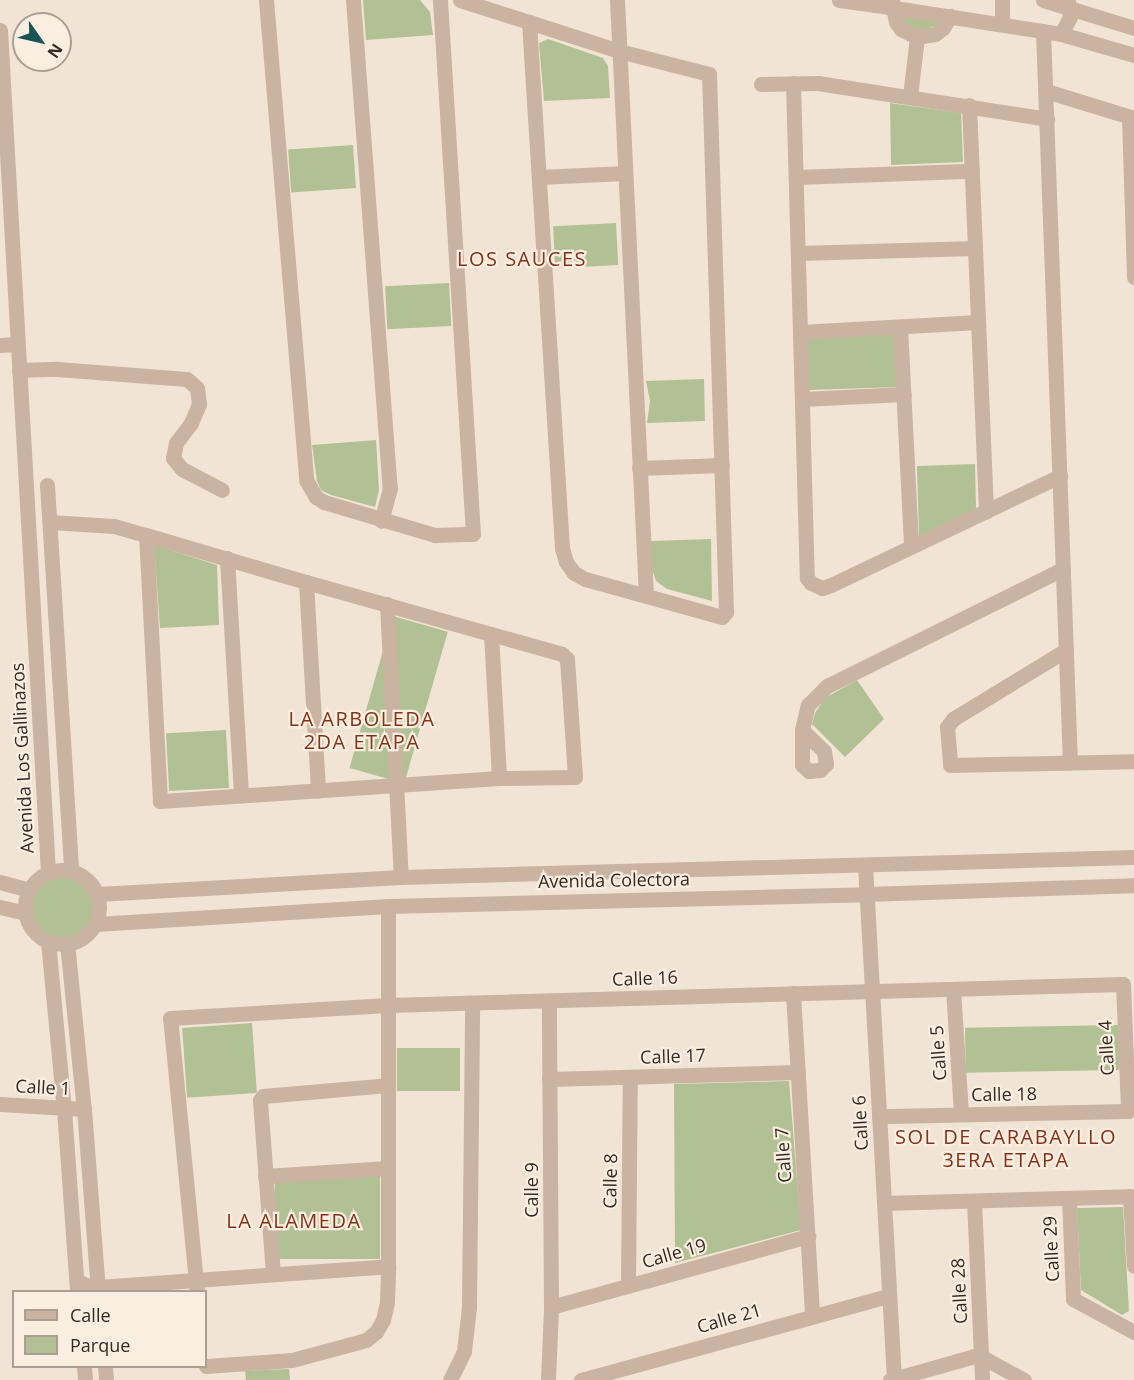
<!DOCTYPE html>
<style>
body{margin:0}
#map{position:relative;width:1134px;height:1380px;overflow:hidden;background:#f2e4d5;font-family:"Open Sans",sans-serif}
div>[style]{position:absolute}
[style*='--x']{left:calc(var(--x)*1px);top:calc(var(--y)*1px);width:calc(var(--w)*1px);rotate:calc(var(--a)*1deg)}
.green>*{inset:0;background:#b2c194;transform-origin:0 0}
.round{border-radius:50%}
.minor>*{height:15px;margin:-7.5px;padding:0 7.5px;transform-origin:7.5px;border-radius:7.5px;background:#cab3a1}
.tertiary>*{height:15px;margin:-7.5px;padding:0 7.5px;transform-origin:7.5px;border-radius:7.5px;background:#cab3a1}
.tertiary>.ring{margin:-7.5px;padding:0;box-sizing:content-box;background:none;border:15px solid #cab3a1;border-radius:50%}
span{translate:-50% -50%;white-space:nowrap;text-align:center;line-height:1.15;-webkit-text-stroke:4.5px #faeee1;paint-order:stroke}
.street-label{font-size:18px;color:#342924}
.neighbourhood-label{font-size:20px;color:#873218;letter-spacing:1.5px}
.legend{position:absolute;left:12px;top:1290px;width:195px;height:78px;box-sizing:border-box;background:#faeee1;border:2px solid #ab9f95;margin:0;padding:8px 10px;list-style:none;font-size:18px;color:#342924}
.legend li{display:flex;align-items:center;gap:12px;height:30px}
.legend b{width:30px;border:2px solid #ab9f95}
.north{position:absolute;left:12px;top:12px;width:60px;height:60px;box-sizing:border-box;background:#faeee1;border:2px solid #ab9f95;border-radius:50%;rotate:124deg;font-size:16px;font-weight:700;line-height:24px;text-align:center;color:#342924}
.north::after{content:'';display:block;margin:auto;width:21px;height:27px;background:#185357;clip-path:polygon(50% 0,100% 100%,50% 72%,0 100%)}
</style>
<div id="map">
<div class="green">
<i style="clip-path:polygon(363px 0,420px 0,430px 12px,433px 35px,366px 40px)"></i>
<i style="clip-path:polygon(899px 15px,942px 21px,940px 24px,919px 32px,905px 25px)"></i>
<i style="clip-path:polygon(548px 39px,603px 58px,608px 66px,610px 98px,544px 101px,539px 43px)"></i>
<i style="clip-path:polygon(890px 103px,961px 113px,963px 162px,891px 165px)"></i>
<i style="left:353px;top:145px;width:43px;height:65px;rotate:86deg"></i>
<i style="left:616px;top:223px;width:42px;height:63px;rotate:87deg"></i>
<i style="left:449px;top:283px;width:43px;height:64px;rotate:87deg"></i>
<i style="left:896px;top:334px;width:53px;height:89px;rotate:88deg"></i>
<i style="clip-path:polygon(704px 379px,705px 421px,647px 423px,650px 401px,646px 381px)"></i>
<i style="clip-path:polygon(376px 440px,379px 490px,375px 507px,331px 495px,321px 490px,317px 481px,312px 445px)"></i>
<i style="clip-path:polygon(975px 464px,976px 509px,919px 536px,917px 466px)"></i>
<i style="clip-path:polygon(711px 539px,712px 601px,667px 589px,656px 581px,651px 566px,651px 541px)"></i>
<i style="clip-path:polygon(154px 545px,217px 565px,219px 625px,160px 628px)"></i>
<i style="left:393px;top:616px;width:57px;height:158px;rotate:16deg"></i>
<i style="clip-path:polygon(857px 680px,884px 719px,845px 757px,812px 724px,815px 713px,825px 698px)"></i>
<i style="left:226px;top:730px;width:58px;height:60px;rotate:87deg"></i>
<i class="round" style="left:31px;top:876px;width:62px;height:62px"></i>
<i style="left:252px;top:1023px;width:70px;height:70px;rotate:86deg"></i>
<i style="left:1119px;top:1025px;width:45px;height:154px;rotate:89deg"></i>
<i style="left:460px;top:1048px;width:43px;height:63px;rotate:90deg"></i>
<i style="clip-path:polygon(789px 1081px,801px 1230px,675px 1263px,674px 1084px)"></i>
<i style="left:380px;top:1173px;width:86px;height:105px;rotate:90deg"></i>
<i style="clip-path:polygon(1123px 1207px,1129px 1311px,1122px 1315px,1081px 1290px,1077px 1208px)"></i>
<i style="clip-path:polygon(289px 1369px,290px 1380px,246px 1380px,245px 1371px)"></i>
</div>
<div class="minor">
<i style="--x:266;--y:0;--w:482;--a:85.2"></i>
<i style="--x:306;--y:480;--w:20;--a:60"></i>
<i style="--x:316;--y:497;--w:9;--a:32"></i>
<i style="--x:324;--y:502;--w:116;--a:16.6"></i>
<i style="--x:435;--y:535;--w:38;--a:-2"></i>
<i style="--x:473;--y:534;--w:535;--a:-93.54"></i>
<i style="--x:353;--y:0;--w:489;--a:85.7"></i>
<i style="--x:390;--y:488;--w:34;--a:105"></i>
<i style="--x:460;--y:0;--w:72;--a:17.7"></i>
<i style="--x:529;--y:22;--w:95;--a:17.9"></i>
<i style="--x:619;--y:51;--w:93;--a:14.3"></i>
<i style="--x:709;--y:74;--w:538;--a:88.19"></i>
<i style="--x:726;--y:612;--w:6;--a:129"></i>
<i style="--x:722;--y:617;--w:142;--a:-164.5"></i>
<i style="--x:585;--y:579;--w:13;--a:-151"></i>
<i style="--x:574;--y:573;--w:14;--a:-126"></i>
<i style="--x:566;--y:562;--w:15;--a:-106"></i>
<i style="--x:562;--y:548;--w:527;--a:-93.59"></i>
<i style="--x:617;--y:0;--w:596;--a:87.21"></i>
<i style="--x:839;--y:0;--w:37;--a:8"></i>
<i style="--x:892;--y:0;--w:22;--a:80"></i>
<i style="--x:896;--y:22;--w:9;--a:54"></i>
<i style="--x:901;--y:29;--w:18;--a:27"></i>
<i style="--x:917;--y:37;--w:18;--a:-9"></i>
<i style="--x:935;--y:34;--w:10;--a:-37"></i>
<i style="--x:943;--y:28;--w:14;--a:-60"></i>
<i style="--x:1002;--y:0;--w:23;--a:90"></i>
<i style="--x:1043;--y:31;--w:732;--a:87.89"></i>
<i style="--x:1061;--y:34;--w:19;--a:-62"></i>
<i style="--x:1070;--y:17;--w:17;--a:-97"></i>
<i style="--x:793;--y:83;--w:495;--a:88.4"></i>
<i style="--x:807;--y:578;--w:6;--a:51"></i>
<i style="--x:811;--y:583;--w:12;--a:24"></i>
<i style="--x:822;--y:588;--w:9;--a:-18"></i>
<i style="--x:831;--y:585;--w:254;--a:-25.5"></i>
<i style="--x:761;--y:84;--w:57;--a:-1"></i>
<i style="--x:818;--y:83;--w:232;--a:8.9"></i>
<i style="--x:1046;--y:91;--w:92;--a:17.1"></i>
<i style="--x:910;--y:96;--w:59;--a:-83.2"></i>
<i style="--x:969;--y:105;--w:407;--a:87.6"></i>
<i style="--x:1129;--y:117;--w:160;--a:88.2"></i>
<i style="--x:539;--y:177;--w:86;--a:-2.7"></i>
<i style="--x:796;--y:177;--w:176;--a:-2"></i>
<i style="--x:798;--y:253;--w:177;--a:-1.6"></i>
<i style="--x:900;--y:327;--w:220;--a:87.1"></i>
<i style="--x:800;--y:332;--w:178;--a:-3.2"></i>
<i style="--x:0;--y:345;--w:17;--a:-3"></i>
<i style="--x:19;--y:370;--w:38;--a:-2"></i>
<i style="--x:57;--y:369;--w:130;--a:4.4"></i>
<i style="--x:187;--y:379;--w:13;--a:42"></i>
<i style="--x:197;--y:388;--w:16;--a:83"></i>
<i style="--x:199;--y:404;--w:21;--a:113"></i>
<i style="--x:191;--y:423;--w:25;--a:127"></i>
<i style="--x:176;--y:443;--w:15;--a:101"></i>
<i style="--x:173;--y:458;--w:14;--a:51"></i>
<i style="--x:182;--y:469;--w:45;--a:27.7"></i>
<i style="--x:802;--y:399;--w:102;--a:-2.8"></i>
<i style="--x:639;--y:468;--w:83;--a:-2.1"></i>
<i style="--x:47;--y:485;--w:387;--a:86.4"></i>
<i style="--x:50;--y:522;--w:64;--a:3.6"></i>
<i style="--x:114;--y:526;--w:33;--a:16"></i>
<i style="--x:146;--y:535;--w:167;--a:16.4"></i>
<i style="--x:306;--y:582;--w:266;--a:15.7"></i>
<i style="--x:562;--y:654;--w:7;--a:45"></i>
<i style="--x:567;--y:659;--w:118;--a:86.1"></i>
<i style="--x:575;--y:777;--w:76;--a:179.2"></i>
<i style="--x:499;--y:778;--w:340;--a:176.1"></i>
<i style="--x:160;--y:801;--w:266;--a:-93"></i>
<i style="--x:227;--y:558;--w:238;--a:86.6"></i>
<i style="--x:306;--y:582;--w:209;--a:86.7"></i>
<i style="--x:387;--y:604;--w:273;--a:87.1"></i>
<i style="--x:491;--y:634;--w:144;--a:86.8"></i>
<i style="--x:1066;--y:650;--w:132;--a:148.6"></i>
<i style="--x:953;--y:719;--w:10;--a:127"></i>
<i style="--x:947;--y:727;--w:38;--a:85"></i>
<i style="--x:950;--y:765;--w:184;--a:-1.2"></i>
<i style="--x:802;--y:730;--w:30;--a:44"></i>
<i style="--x:824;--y:751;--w:13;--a:81"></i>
<i style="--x:826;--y:764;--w:8;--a:135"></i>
<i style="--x:820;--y:770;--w:11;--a:175"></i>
<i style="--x:809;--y:771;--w:9;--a:-139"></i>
<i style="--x:802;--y:765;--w:35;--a:-90"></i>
<i style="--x:802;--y:730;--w:26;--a:-77"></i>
<i style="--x:808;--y:705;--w:27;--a:-45"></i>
<i style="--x:827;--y:686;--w:263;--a:-26.4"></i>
<i style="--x:865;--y:865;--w:515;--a:86.77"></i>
<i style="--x:953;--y:989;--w:125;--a:86.3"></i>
<i style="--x:793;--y:993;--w:323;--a:86.6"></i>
<i style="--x:549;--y:1079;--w:249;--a:-1.6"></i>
<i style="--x:0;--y:1104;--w:84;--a:3.4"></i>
<i style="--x:265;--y:1176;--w:123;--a:-3.7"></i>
<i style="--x:1069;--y:1198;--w:101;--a:87.7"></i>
<i style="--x:1073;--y:1299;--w:69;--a:28.4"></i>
<i style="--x:974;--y:1201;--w:179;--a:87.4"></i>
<i style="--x:884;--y:1203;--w:246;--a:-1.6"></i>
<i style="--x:1130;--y:1196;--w:70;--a:86.7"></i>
<i style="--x:273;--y:1274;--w:174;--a:-94.3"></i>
<i style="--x:260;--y:1100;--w:5;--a:-53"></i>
<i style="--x:263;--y:1096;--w:125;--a:-5"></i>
<i style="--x:76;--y:1279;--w:11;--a:34"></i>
<i style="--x:85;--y:1285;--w:13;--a:9"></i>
<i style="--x:98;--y:1287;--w:291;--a:-4.1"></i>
<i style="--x:628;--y:1286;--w:209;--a:-89.5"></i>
<i style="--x:197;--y:1292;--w:275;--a:-95.6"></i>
<i style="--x:170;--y:1018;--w:218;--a:-3.4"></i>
<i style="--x:388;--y:1005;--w:735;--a:-1.64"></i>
<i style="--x:1123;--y:984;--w:127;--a:87.7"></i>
<i style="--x:1128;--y:1111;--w:249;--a:178.8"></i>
<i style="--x:551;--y:1307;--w:267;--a:-15.4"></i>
<i style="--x:206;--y:1366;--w:86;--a:-4"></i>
<i style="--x:292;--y:1360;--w:77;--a:-15.1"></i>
<i style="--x:366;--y:1340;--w:13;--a:-39"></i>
<i style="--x:376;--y:1332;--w:14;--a:-60"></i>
<i style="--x:383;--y:1320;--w:18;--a:-77"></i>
<i style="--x:387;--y:1302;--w:36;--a:-88"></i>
<i style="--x:388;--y:1266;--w:360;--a:-90"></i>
<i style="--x:450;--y:1380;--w:32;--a:-64"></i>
<i style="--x:464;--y:1351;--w:44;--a:-83.5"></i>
<i style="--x:469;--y:1307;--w:304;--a:-89.4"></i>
<i style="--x:548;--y:1380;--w:73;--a:-87.6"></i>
<i style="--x:551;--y:1307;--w:306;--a:-90.4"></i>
<i style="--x:581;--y:1380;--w:319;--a:-15.3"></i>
<i style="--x:890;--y:1380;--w:87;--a:-15.9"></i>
<i style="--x:974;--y:1356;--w:8;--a:7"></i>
<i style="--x:982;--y:1357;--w:48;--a:28.7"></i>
</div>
<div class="tertiary">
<i style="--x:864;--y:0;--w:13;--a:23"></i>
<i style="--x:876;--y:5;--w:187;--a:8.9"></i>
<i style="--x:1061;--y:34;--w:76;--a:16"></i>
<i style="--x:1043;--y:0;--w:95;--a:17.1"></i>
<i style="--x:0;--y:30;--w:844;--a:86.74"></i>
<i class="ring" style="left:25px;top:870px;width:59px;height:59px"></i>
<i style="--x:0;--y:882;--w:31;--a:15"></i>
<i style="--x:97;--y:894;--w:304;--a:-3.2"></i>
<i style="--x:401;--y:877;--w:733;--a:-1.56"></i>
<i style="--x:0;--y:907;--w:27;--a:13"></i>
<i style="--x:95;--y:924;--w:294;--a:-3.5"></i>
<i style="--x:388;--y:906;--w:479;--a:-1.4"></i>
<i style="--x:867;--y:894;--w:267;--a:-1.9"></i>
<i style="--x:48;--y:941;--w:169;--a:84.6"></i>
<i style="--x:64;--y:1109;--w:183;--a:85.9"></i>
<i style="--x:67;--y:943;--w:167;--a:84.2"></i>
<i style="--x:84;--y:1109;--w:184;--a:85.6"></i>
<i style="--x:84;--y:1366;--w:14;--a:86"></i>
<i style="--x:105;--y:1366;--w:14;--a:86"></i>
</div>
<div class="street-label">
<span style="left:22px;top:758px;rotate:-93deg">Avenida Los Gallinazos</span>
<span style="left:614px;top:880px;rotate:-1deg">Avenida Colectora</span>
<span style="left:645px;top:978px;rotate:-2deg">Calle 16</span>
<span style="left:1106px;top:1048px;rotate:-93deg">Calle 4</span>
<span style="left:938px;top:1053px;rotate:-94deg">Calle 5</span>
<span style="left:673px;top:1056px;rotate:-2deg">Calle 17</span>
<span style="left:43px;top:1087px;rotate:3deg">Calle 1</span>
<span style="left:1004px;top:1094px;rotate:-1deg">Calle 18</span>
<span style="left:860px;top:1123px;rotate:-93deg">Calle 6</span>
<span style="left:783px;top:1155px;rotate:-94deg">Calle 7</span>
<span style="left:610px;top:1181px;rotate:-89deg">Calle 8</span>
<span style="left:531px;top:1190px;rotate:-90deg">Calle 9</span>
<span style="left:1051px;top:1249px;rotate:-93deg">Calle 29</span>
<span style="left:674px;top:1253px;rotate:-16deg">Calle 19</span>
<span style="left:959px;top:1291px;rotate:-93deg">Calle 28</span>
<span style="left:729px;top:1318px;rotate:-16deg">Calle 21</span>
</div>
<div class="neighbourhood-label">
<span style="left:522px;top:258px">LOS SAUCES</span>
<span style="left:362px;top:730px">LA ARBOLEDA<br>2DA ETAPA</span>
<span style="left:1006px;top:1148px">SOL DE CARABAYLLO<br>3ERA ETAPA</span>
<span style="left:294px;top:1220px">LA ALAMEDA</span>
</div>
<ul class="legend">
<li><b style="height:8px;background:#cab3a1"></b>Calle</li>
<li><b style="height:16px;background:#b2c194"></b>Parque</li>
</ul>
<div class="north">N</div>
</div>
